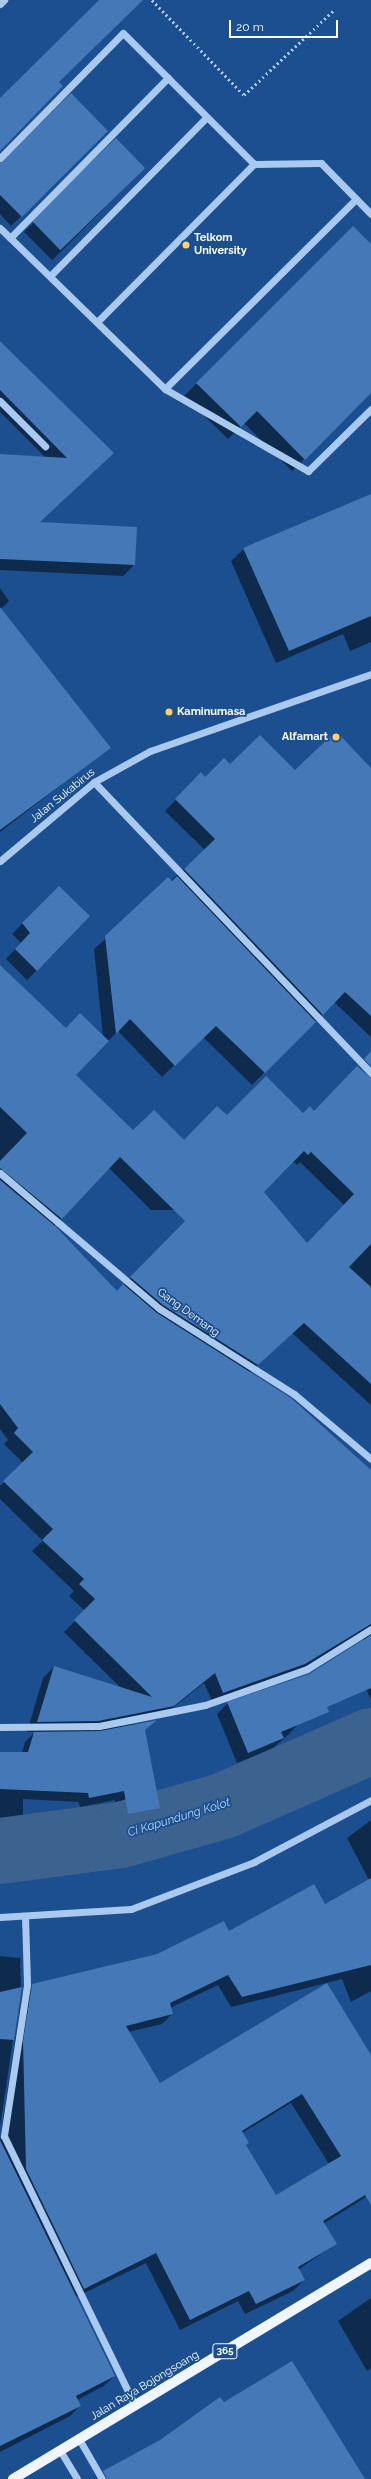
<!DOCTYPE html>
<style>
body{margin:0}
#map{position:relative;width:371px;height:2479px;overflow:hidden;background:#1b4f8f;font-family:Raleway,sans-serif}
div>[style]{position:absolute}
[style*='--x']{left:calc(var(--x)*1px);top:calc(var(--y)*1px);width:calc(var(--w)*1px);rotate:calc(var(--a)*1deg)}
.shadow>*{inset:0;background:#0007;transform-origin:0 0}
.river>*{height:66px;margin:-33px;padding:0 33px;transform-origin:33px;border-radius:33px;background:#3c6290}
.building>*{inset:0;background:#4478b7;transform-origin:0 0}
.path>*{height:2.5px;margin-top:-1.25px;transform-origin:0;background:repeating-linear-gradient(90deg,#a9c9ee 0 2px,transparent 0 5px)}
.minor>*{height:7px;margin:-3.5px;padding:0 3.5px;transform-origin:3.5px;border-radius:3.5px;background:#a9c9ee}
.major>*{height:10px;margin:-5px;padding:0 5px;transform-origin:5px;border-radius:5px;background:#f0f6ff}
.dots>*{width:11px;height:11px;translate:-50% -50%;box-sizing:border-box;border:2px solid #1b4f8f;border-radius:50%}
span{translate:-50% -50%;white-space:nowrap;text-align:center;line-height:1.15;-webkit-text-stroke:3.5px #1b4f8f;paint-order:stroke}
.shield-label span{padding:1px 3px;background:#1b4f8f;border:1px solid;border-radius:3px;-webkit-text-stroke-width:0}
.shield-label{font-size:10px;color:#fff;font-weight:700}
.poi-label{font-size:11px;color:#fff;font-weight:700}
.left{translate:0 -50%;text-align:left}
.right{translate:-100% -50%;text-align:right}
.street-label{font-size:11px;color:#fff}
.water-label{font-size:12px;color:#b5d3f5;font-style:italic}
.scale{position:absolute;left:229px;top:20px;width:109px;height:18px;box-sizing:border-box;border:2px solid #fff;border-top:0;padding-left:5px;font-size:12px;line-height:14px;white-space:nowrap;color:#fff;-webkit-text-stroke:3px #1b4f8f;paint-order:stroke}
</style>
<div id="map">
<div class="shadow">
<i style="clip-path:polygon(107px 131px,11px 226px,0 214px,0 162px)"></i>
<i style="left:116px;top:140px;width:40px;height:130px;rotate:45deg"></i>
<i style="clip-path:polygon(353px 227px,371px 245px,371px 392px,292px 471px,244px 423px,228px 439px,184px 396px)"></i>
<i style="clip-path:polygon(0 341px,113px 453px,38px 523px,134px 565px,123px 576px,0 570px,0 455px,45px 457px,0 412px)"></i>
<i style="clip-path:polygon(371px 495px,371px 642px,350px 651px,343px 634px,276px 663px,231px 561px,244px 549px)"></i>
<i style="clip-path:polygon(0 588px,9px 601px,1px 609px,109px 748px,0 832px)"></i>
<i style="clip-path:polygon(evenodd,230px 765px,294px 771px,371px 769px,371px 1037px,334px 1002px,252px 1085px,203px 1037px,162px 1077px,118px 1031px,74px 1076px,133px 1131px,184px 1141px,227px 1117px,314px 1112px,371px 1078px,371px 1405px,292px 1333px,249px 1373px,290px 1399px,371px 1471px,371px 1644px,288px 1735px,272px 1749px,237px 1763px,217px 1714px,228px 1703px,310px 1674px,363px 1641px,363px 1634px,293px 1675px,213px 1703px,204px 1683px,164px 1715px,89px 1731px,154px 1721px,144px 1731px,159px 1807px,150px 1816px,119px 1822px,115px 1800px,80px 1807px,79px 1802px,23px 1799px,23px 1818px,14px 1827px,0 1827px,0 1753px,22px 1753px,25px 1742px,35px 1732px,27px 1732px,43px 1678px,54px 1667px,122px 1689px,64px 1632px,85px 1611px,69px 1596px,74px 1591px,32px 1551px,43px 1541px,0 1499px,0 1486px,23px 1463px,4px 1444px,8px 1440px,0 1429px,0 976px,66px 1029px,103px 1036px,94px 949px,205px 850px,165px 811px,201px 774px,205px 778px,230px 765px,293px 1161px,297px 1165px,300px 1162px,344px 1205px,307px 1244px,262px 1192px,293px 1161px,230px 765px,109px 1168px,151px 1210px,196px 1210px,117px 1292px,52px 1228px,109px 1168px)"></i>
<i style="clip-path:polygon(59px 887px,37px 970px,27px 980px,6px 959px,21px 943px,12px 934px)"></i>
<i style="clip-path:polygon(371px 1664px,371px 1697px,370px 1698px,360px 1674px)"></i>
<i style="clip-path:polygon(evenodd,371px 1820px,371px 1991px,351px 2002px,342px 1979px,231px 2007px,218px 1985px,170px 2008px,172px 2014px,162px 2024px,128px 2032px,159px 2084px,371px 2057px,371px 2194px,323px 2224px,335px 2244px,298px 2270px,304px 2280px,293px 2291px,245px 2314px,238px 2301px,180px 2330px,146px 2263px,76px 2297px,114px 2376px,104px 2386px,77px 2400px,80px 2406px,70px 2416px,0 2452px,0 2141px,22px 1995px,32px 1985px,157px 1954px,324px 1905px,369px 1880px,347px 1838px,371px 1820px,291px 2103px,329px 2164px,276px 2196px,245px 2146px,242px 2133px,291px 2103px)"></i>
<i style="clip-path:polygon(0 1956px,20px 1958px,21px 1986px,0 2127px)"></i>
<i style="clip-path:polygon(371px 2298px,371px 2368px,367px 2371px,338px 2321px)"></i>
</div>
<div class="river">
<i style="--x:0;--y:1851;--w:122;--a:-7.5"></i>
<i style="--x:121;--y:1835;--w:106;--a:-15.9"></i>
<i style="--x:223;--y:1806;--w:162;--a:-23.7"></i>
</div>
<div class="building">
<i style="clip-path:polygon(99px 0,143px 0,59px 82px,63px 86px,0 151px,0 98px)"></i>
<i style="clip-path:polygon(71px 93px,108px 131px,22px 217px,0 195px,0 163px)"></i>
<i style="left:116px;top:138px;width:42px;height:118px;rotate:46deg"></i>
<i style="clip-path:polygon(353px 226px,371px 244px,371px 393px,305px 460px,257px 411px,241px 427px,196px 383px)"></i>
<i style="clip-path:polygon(0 341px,114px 453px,40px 522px,137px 527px,135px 565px,0 559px,0 454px,67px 458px,0 390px)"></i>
<i style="clip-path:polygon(371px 494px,371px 616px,289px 651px,243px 548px)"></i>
<i style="clip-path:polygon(0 607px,111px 748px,0 830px)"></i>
<i style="clip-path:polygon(336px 731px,371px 768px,371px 1016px,345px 992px,323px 1015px,184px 869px,215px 839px,175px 799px,201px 772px,205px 777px,224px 758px,230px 764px,260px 735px,295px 770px)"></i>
<i style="clip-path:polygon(177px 876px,316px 1022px,265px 1073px,216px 1026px,175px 1066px,130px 1019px,116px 1034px,105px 936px,168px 877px,172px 881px)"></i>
<i style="clip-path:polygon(59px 886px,90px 916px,37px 971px,15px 949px,30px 933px,22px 923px)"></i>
<i style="clip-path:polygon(evenodd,0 965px,66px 1028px,80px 1013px,109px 1041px,76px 1075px,133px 1130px,154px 1110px,184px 1140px,217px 1106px,227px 1115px,266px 1076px,303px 1113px,310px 1106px,314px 1111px,357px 1066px,371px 1078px,371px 1244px,349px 1267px,371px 1287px,371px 1384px,304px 1323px,258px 1365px,163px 1305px,130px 1277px,185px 1221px,120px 1157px,62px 1219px,0 1168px,0 1161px,27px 1133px,0 1107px,0 965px,304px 1151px,308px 1155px,311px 1152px,354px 1194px,307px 1243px,264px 1192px,304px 1151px)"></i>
<i style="clip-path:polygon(371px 1051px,371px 1066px,364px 1059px)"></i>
<i style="clip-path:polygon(0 1180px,55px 1226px,117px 1291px,123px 1284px,157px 1313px,291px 1398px,371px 1470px,371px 1624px,305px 1664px,223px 1693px,215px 1673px,174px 1706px,98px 1721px,37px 1722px,54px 1666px,152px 1697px,74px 1620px,95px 1599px,79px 1584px,84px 1579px,42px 1540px,53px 1529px,3px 1481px,33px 1452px,14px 1433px,18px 1428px,0 1404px)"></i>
<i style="clip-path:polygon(371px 1635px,371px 1688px,327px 1707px,329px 1712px,281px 1732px,284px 1738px,248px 1753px,227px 1702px,309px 1674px)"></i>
<i style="clip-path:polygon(157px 1720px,145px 1730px,160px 1808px,128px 1814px,124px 1791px,89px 1798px,88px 1793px,0 1789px,0 1752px,28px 1752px,34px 1732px,100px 1731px)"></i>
<i style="clip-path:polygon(evenodd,371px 1878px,371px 1965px,242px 1997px,228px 1975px,170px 2003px,173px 2014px,126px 2026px,160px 2083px,327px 1983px,371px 2055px,371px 2205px,365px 2195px,323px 2221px,337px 2244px,298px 2267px,305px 2280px,256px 2304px,249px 2291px,190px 2320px,156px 2253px,84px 2289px,26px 2169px,23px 2041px,32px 1984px,157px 1954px,224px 1921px,229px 1931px,314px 1884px,325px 1904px,371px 1878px,302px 2094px,341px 2156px,276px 2195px,246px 2145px,249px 2143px,242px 2131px,302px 2094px)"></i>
<i style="clip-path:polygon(22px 1987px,14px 2040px,0 2039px,0 1992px)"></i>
<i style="clip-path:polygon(0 2140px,115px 2376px,76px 2396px,81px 2406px,0 2446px)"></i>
<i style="clip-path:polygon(292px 2361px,365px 2479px,107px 2479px,103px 2471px,160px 2440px,220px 2397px,224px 2402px)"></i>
</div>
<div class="path">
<i style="--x:152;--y:0;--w:132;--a:45.9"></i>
<i style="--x:244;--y:95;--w:124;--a:-43.4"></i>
</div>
<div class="minor">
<i style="--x:0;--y:4;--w:6;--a:-45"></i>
<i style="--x:0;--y:158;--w:175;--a:-45.5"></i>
<i style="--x:123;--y:33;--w:185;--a:45"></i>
<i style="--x:254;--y:164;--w:67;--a:-0.9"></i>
<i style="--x:321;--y:163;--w:71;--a:45.6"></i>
<i style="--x:356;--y:199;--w:269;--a:135.2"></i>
<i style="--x:165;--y:389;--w:165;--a:29.8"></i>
<i style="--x:308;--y:471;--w:88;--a:-44.5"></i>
<i style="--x:0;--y:228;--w:231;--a:44.3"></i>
<i style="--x:10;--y:238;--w:225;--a:-45.4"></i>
<i style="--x:50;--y:276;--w:223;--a:-45.4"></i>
<i style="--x:97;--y:322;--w:223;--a:-45.2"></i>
<i style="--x:0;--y:401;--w:64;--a:45"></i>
<i style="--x:94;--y:782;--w:402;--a:46.4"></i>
<i style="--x:0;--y:861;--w:123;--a:-40"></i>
<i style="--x:94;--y:782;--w:64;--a:-29"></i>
<i style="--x:150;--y:751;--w:234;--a:-19.2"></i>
<i style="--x:0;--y:1173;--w:210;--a:40.4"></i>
<i style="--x:160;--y:1309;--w:159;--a:32.4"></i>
<i style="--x:294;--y:1394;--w:101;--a:40.2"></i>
<i style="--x:0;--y:1727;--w:99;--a:-0.6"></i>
<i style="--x:99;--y:1726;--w:108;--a:-11.2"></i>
<i style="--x:205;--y:1705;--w:108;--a:-19.4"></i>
<i style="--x:307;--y:1669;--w:75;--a:-32"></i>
<i style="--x:25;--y:1916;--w:69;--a:88.3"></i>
<i style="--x:27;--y:1985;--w:153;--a:98.7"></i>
<i style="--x:4;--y:2136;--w:300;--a:64.1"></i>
<i style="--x:0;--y:1917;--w:131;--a:-3.5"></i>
<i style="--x:131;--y:1909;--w:132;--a:-20.9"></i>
<i style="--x:254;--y:1862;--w:132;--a:-27.9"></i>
<i style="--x:79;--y:2439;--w:46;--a:60.1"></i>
<i style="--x:61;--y:2452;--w:31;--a:59"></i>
</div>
<div class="major">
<i style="--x:13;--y:2479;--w:418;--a:-31.1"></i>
</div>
<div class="dots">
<i style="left:186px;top:245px;background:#ffd166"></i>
<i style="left:169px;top:712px;background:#ffd166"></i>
<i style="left:336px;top:737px;background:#ffd166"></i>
</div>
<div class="shield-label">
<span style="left:225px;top:2351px">365</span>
</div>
<div class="poi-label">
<span class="left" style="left:194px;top:245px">Telkom<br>University</span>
<span class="left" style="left:177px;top:712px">Kaminumasa</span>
<span class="right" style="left:328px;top:737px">Alfamart</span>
</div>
<div class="street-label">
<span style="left:63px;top:796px;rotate:-39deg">Jalan Sukabirus</span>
<span style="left:188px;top:1313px;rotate:36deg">Gang Demang</span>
<span style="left:145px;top:2386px;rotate:-31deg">Jalan Raya Bojongsoang</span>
</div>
<div class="water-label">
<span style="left:179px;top:1818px;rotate:-17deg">Ci Kapundung Kolot</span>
</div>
<div class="scale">20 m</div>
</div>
